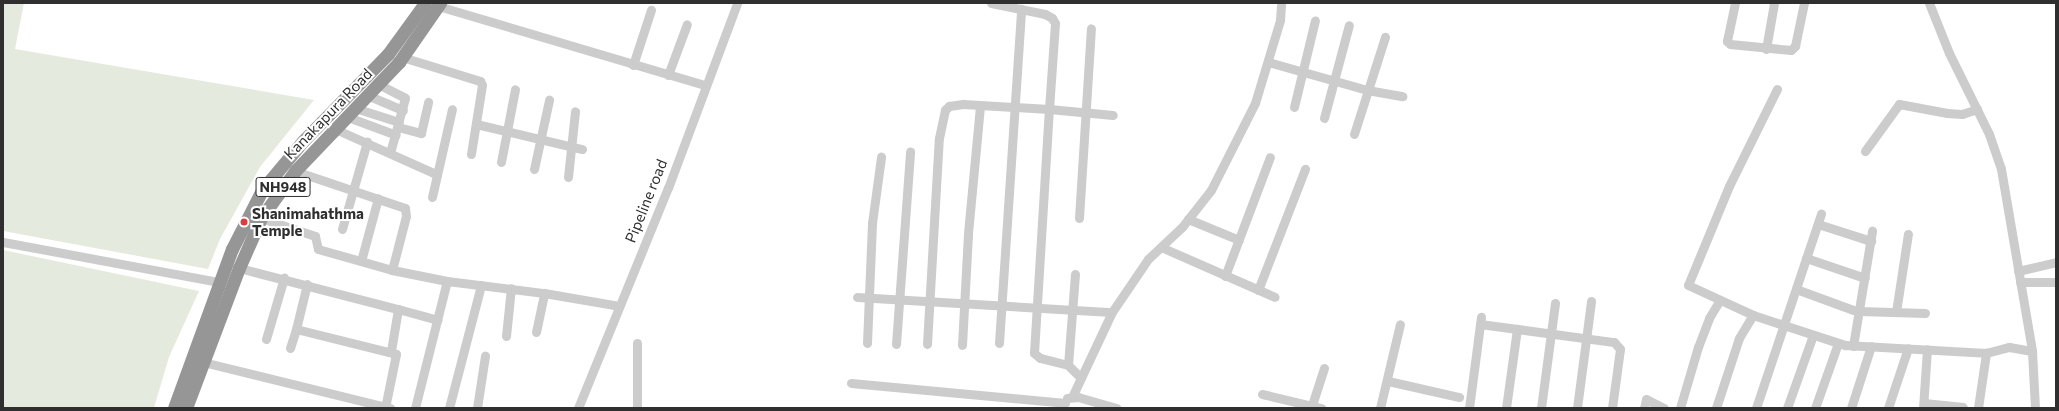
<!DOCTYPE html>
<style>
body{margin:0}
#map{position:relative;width:2059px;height:411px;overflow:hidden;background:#fff;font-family:Commissioner,sans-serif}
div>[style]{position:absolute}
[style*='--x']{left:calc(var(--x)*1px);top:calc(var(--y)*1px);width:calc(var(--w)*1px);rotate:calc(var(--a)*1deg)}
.green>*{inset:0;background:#e4ebde}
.minor>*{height:9px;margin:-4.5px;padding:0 4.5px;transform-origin:4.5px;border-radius:4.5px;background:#ccc}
.highway>*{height:13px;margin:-6.5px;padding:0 6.5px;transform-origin:6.5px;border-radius:6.5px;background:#969696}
.dots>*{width:11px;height:11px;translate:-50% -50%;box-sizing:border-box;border:2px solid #fff;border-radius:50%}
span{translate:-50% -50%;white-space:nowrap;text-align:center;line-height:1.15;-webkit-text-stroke:4px #fff;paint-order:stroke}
.shield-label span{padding:1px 3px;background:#fff;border:1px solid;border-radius:3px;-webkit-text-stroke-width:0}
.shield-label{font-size:14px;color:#2f2f2f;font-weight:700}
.street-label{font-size:15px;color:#2f2f2f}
.poi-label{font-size:15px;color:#2f2f2f;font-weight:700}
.left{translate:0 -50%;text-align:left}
.frame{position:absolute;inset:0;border:4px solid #2f2f2f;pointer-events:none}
</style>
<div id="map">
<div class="green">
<i style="clip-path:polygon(3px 3px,24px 3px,15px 49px,314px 100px,260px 167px,220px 239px,208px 269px,3px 231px)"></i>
<i style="clip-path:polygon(3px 250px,199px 291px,169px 357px,154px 408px,3px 408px)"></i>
</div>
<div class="minor">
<i style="--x:1735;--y:3;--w:39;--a:102"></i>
<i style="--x:1727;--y:41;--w:4;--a:45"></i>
<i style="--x:1730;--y:44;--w:61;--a:5.6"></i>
<i style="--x:1791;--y:50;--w:6;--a:-45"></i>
<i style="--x:1795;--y:46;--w:44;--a:-78.2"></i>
<i style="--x:1929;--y:3;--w:54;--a:68.2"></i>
<i style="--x:1949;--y:53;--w:90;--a:63.7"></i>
<i style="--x:1989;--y:134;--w:37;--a:71"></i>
<i style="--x:2001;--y:169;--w:185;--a:80.3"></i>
<i style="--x:2032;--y:351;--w:57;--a:87"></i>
<i style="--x:438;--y:6;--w:278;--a:16.5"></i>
<i style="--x:1766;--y:49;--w:47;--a:-80.1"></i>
<i style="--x:402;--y:57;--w:82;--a:17.1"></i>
<i style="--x:480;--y:81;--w:4;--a:63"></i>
<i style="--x:482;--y:85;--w:70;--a:99.1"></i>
<i style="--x:1268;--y:62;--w:103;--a:15.8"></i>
<i style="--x:1367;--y:90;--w:36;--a:10"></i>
<i style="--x:633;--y:65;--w:58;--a:-71.9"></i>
<i style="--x:668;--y:75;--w:54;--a:-69.6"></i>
<i style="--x:378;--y:84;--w:30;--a:27"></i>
<i style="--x:405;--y:98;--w:57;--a:105.3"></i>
<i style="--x:1777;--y:89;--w:108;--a:116.3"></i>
<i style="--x:1729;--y:186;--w:107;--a:112.5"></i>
<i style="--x:1688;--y:285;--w:72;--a:24.8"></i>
<i style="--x:1753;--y:315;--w:97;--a:18.1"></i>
<i style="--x:1845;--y:345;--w:141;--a:3.2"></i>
<i style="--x:1986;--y:353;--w:24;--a:-15"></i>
<i style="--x:2009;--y:347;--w:23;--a:10"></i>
<i style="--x:367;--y:95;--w:39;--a:23"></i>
<i style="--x:1294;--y:107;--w:89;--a:-76.4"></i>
<i style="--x:355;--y:108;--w:46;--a:17.7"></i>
<i style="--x:345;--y:116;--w:54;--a:20.4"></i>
<i style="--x:1324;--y:118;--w:96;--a:-75"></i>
<i style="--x:476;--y:124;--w:109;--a:13.3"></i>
<i style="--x:398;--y:127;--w:24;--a:15"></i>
<i style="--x:421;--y:133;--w:32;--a:-77"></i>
<i style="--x:333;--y:128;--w:113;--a:24.1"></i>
<i style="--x:1354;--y:134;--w:102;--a:-72.3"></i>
<i style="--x:1865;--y:151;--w:58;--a:-54.1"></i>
<i style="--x:1899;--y:104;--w:49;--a:10.6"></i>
<i style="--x:1947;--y:113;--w:15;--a:4"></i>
<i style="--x:1962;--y:114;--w:16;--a:-18"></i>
<i style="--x:501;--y:162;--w:74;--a:-79.1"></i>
<i style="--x:534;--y:169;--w:71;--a:-77.7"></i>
<i style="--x:295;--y:171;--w:116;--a:18.6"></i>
<i style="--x:405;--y:208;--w:8;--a:83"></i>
<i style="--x:406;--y:216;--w:56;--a:104.5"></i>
<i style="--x:568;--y:177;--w:66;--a:-83.9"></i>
<i style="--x:432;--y:197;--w:90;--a:-77.2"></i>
<i style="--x:261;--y:218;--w:57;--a:18.4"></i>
<i style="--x:315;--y:236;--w:13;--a:77"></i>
<i style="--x:318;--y:249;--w:77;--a:15.8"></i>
<i style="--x:392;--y:270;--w:56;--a:11.3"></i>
<i style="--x:447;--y:281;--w:98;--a:7.1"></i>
<i style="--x:544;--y:293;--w:76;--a:9.8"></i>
<i style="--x:1079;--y:218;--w:190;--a:-86.4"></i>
<i style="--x:1188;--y:219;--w:55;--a:22.4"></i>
<i style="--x:1818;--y:224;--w:56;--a:17.8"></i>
<i style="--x:342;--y:229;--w:91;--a:-74"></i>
<i style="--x:3;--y:242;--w:220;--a:10.5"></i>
<i style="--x:1161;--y:247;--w:124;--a:23.7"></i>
<i style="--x:1806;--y:258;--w:62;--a:18.7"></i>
<i style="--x:361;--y:261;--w:65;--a:-74.9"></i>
<i style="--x:239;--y:268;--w:164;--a:14.5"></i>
<i style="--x:398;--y:309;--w:43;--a:99.5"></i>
<i style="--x:2018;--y:271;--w:39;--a:-13"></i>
<i style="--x:1075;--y:274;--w:91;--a:94.4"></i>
<i style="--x:1068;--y:365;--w:18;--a:45"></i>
<i style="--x:1225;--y:276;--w:127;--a:-69.3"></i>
<i style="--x:2020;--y:282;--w:36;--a:0"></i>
<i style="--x:307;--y:284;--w:46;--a:103.7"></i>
<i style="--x:296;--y:329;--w:103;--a:14"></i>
<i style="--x:396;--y:354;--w:55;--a:101.5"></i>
<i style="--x:1796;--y:289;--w:61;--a:20.2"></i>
<i style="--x:1258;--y:290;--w:130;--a:-68.8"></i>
<i style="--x:857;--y:297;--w:255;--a:3.4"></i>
<i style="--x:398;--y:309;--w:41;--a:15.4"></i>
<i style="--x:1859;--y:311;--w:66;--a:1.7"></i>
<i style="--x:1896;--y:312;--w:79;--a:-81.3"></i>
<i style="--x:1480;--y:324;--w:135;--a:7.7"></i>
<i style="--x:1614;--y:342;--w:9;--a:49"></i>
<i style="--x:1620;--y:349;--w:60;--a:97.7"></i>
<i style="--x:536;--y:332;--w:40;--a:-78"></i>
<i style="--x:506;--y:336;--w:48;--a:-84.1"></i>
<i style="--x:266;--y:339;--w:64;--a:-73.6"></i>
<i style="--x:637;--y:343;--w:65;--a:90"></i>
<i style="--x:867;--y:343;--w:120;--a:-87.6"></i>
<i style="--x:872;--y:223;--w:67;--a:-82.2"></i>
<i style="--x:999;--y:343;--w:335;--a:-86.2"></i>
<i style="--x:896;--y:344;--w:193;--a:-85.8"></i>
<i style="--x:927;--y:344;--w:206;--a:-86.7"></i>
<i style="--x:939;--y:138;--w:29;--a:-78"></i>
<i style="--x:945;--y:110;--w:6;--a:-45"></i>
<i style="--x:949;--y:106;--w:14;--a:-8"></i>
<i style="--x:963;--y:104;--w:86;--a:3.3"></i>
<i style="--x:1049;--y:109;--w:86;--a:-86"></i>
<i style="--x:1055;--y:23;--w:6;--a:-121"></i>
<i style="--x:1052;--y:18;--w:8;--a:-150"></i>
<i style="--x:1045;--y:14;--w:55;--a:-168.5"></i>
<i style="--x:962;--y:345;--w:112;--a:-86.9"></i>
<i style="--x:968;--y:233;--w:128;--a:-84.6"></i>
<i style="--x:1853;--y:346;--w:117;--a:-80.6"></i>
<i style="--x:290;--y:348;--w:20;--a:-72"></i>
<i style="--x:203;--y:362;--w:193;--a:13.8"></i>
<i style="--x:1068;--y:365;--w:29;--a:-166"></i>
<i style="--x:1040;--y:358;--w:8;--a:-140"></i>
<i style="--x:1034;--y:353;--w:244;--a:-86.5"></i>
<i style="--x:1049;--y:109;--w:64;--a:5.4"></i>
<i style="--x:1388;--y:381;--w:73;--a:12.7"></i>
<i style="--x:851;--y:383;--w:215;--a:5.3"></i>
<i style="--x:1262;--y:394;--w:61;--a:13.3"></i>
<i style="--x:1072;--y:397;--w:94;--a:-64.8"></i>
<i style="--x:1112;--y:312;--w:64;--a:-55.8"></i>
<i style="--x:1148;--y:259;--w:47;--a:-43.3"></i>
<i style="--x:1182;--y:227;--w:47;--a:-51.9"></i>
<i style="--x:1211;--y:190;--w:97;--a:-63.2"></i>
<i style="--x:1255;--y:103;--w:87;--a:-73.2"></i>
<i style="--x:1280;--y:20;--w:15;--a:-86"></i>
<i style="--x:1067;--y:398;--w:11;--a:-5"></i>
<i style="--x:1078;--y:397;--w:40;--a:16"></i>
<i style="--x:1924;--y:403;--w:39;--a:6"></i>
<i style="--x:415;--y:408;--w:131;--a:-75.9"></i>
<i style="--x:449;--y:408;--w:127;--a:-75.4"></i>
<i style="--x:477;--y:408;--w:53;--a:-81.3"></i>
<i style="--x:578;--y:408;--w:238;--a:-67.8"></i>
<i style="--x:668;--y:188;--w:197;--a:-69.5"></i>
<i style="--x:1311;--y:408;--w:42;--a:-72"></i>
<i style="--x:1380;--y:408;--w:86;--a:-76.6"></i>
<i style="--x:1469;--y:408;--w:92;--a:-82.5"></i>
<i style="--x:1506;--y:408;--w:80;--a:-82.1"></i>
<i style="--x:1541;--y:408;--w:106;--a:-82.4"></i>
<i style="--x:1577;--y:408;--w:108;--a:-82.5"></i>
<i style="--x:1644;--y:408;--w:9;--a:-77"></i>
<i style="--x:1646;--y:399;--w:20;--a:27"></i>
<i style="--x:1680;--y:408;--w:64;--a:-73.6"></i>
<i style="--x:1698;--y:347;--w:31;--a:-69"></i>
<i style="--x:1709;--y:318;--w:21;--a:-59"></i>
<i style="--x:1716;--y:408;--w:74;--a:-71.8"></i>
<i style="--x:1739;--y:338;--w:27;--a:-59"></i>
<i style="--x:1756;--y:408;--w:205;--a:-71.5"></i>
<i style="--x:1787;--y:408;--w:77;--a:-70.4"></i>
<i style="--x:1815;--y:408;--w:69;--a:-70.5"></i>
<i style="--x:1851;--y:408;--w:65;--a:-72.1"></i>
<i style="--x:1888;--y:408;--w:63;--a:-71.6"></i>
<i style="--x:1923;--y:408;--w:59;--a:-86.1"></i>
<i style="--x:1978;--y:408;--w:56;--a:-81.7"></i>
</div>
<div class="highway">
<i style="--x:174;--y:408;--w:169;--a:-70"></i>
<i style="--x:232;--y:249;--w:66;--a:-63"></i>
<i style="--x:262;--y:190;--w:64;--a:-50.1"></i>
<i style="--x:303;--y:141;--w:122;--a:-45.7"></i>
<i style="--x:388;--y:54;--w:63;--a:-54"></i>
<i style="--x:186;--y:408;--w:150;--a:-69.3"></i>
<i style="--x:239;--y:268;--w:55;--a:-66.3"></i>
<i style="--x:261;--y:218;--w:58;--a:-54.1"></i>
<i style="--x:295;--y:171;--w:151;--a:-46.3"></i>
<i style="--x:399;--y:62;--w:72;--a:-55.2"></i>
</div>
<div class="dots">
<i style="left:244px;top:222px;background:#d93e41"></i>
</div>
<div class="shield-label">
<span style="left:283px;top:187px">NH948</span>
</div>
<div class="street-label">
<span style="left:328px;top:114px;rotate:-46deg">Kanakapura Road</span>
<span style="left:646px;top:201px;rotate:-68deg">Pipeline road</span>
</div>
<div class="poi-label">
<span class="left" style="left:252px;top:222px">Shanimahathma<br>Temple</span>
</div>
<div class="frame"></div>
</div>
